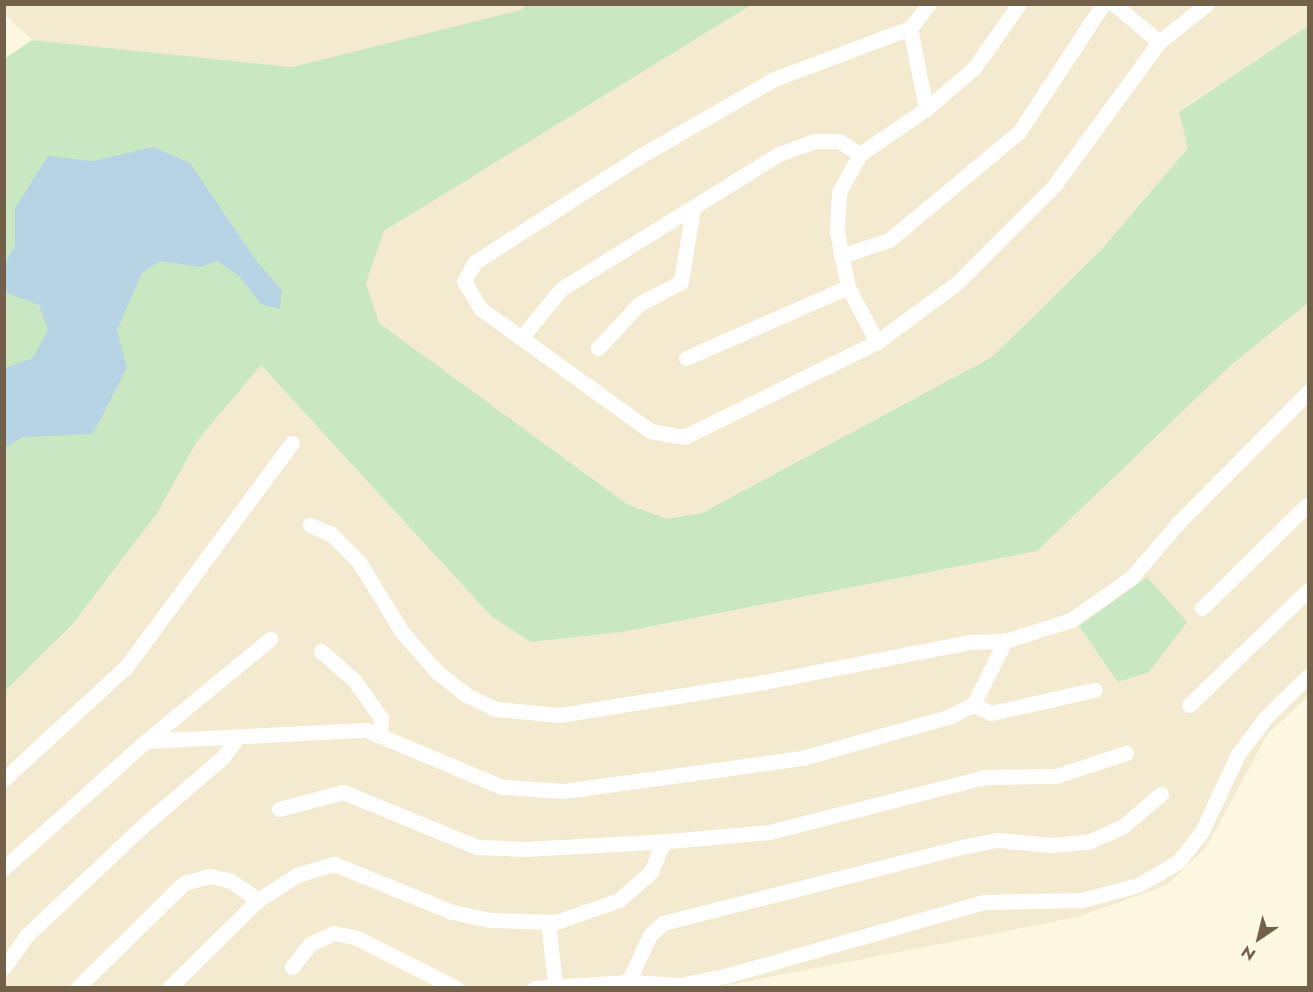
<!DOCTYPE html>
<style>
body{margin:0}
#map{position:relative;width:1313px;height:992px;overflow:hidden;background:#fbf7e1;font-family:Jost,sans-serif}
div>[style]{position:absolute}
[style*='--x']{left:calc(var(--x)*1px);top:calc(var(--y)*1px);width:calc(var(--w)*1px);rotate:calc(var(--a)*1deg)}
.residential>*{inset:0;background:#f3ead0}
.green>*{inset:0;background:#c9e8c1}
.water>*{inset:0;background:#b7d4e4}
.minor>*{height:15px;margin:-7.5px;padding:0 7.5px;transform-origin:7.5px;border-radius:7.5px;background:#fff}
span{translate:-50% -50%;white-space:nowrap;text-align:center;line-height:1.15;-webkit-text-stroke:4.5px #fffae7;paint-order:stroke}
.frame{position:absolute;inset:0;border:6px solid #726049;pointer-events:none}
.north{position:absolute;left:1229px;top:908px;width:60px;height:60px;-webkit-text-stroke:4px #fffae7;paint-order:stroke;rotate:215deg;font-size:16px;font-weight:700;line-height:24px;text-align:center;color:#726049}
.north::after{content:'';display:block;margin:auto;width:21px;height:27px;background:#726049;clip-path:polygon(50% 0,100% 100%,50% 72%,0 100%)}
</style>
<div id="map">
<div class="residential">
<i style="clip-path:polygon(5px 4px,527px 5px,520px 10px,292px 67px,32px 40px,5px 15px)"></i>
<i style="clip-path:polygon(751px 5px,1308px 5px,1308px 26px,1179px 111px,1188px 148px,1102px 249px,992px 357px,702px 513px,667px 519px,627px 504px,379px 323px,366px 284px,384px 231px)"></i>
<i style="clip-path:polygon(1308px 303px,1308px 696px,1267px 735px,1207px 846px,1167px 885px,1078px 917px,718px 987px,5px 988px,5px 691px,72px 625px,158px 512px,197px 441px,261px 364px,491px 616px,532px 642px,622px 632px,1037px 551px,1231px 365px)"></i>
</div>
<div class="green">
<i style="clip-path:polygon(527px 5px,751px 5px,384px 231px,366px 283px,379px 323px,627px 504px,667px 519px,702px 513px,992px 357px,1102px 249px,1188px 148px,1179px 112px,1308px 26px,1308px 303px,1231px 365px,1037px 551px,622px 632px,531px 642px,491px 616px,261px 365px,197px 441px,158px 512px,72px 625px,5px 691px,4px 59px,32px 40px,292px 67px,520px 10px)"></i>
<i style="clip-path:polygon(1147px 577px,1187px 622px,1149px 672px,1118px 682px,1079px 626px)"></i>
</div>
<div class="water">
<i style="clip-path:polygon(154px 147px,190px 163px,258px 263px,282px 290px,280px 309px,261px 304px,239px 276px,217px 261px,200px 267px,161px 261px,142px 273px,117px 330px,127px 368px,93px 434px,23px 437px,5px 447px,5px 368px,33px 358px,48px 330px,39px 305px,5px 292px,5px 264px,15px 244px,15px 208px,48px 156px,92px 161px)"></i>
</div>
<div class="minor">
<i style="--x:929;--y:4;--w:31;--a:128"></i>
<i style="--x:910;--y:28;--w:145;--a:159.4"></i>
<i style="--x:774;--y:79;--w:155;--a:150.1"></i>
<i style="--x:640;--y:156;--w:196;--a:147.3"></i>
<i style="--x:475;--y:262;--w:22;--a:120"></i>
<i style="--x:464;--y:281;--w:33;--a:59"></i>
<i style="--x:481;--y:309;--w:208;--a:35.8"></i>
<i style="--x:650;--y:431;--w:35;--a:10"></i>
<i style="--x:684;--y:437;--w:215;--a:-26.2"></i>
<i style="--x:877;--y:342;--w:101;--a:-36.5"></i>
<i style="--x:958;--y:282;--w:134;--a:-45"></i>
<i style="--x:1053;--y:187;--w:180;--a:-53.8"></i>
<i style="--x:1159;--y:42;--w:61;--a:-38.4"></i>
<i style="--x:1114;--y:4;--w:59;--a:40.2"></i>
<i style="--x:910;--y:28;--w:83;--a:78.8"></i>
<i style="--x:841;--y:256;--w:51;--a:-18.4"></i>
<i style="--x:889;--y:240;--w:169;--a:-39.7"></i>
<i style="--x:1019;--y:132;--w:153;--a:-56.7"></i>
<i style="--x:521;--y:338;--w:63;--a:-50.8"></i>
<i style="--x:561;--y:289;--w:256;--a:-31.8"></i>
<i style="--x:779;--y:154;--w:38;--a:-20"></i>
<i style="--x:815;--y:141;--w:24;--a:0"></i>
<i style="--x:839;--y:141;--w:25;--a:32"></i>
<i style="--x:877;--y:342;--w:62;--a:-117.8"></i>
<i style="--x:848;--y:287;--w:56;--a:-101.3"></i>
<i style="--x:837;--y:232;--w:40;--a:-87.1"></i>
<i style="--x:839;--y:192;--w:43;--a:-61.1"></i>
<i style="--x:860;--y:154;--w:80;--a:-34.3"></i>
<i style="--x:926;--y:109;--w:63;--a:-40.5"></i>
<i style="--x:974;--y:68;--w:78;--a:-54.9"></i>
<i style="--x:598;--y:348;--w:60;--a:-47"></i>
<i style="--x:639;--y:304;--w:47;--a:-27.6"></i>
<i style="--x:681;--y:282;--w:75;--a:-80.8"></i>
<i style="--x:686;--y:358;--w:177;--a:-23.7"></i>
<i style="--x:310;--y:525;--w:23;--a:23"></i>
<i style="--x:331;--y:534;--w:40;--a:45"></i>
<i style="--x:359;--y:562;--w:82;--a:58.4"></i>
<i style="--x:402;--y:632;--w:53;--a:48.8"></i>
<i style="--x:437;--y:672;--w:37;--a:38"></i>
<i style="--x:466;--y:695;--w:33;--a:25"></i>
<i style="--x:496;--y:709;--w:63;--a:5.4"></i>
<i style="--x:559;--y:715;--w:208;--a:-9.1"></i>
<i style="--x:764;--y:682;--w:210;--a:-11"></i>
<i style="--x:970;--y:642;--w:35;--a:-2"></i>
<i style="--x:1005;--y:641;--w:69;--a:-17.7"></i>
<i style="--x:1071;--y:620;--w:73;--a:-35"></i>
<i style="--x:1131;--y:578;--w:72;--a:-49.5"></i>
<i style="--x:1178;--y:523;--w:185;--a:-45.2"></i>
<i style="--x:1202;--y:608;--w:148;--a:-44.5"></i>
<i style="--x:321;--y:651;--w:44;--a:41.3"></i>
<i style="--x:354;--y:680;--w:47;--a:54.6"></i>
<i style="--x:381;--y:718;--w:17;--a:93"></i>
<i style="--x:973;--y:705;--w:20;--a:24"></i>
<i style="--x:991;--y:713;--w:106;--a:-12.6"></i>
<i style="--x:1189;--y:705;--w:165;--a:-44"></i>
<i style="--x:146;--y:741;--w:220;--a:-2.9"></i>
<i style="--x:366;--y:730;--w:147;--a:22.7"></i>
<i style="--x:502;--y:787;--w:62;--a:3.7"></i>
<i style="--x:564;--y:791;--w:240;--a:-7.9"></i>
<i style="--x:802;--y:758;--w:152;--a:-15.7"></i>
<i style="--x:948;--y:717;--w:28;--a:-26"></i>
<i style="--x:973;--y:705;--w:72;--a:-63.4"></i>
<i style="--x:4;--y:779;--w:166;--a:-42.6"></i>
<i style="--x:126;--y:667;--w:279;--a:-53.5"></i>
<i style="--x:279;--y:809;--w:66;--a:-14.9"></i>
<i style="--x:343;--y:792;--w:145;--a:22.3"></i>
<i style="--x:477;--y:847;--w:49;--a:2.3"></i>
<i style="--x:526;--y:849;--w:143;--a:-3.2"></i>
<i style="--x:669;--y:841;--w:100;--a:-5.1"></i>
<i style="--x:769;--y:832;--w:222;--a:-14.3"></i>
<i style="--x:984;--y:777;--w:72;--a:-0.8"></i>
<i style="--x:1056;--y:776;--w:74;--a:-18.2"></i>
<i style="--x:4;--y:868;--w:191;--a:-41.8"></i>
<i style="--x:146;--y:741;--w:161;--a:-39.4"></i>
<i style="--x:548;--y:922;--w:62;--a:83.6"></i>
<i style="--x:4;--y:967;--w:39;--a:-54"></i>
<i style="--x:27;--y:935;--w:163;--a:-43.3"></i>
<i style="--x:146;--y:823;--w:100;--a:-40.5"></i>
<i style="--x:222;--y:758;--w:28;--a:-52"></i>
<i style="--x:292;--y:967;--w:29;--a:-52"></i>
<i style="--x:310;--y:944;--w:26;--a:-25"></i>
<i style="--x:334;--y:933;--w:24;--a:12"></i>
<i style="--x:357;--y:938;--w:111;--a:26.8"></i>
<i style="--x:628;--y:982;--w:52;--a:-64.9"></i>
<i style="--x:650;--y:935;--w:18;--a:-43"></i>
<i style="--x:663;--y:923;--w:313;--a:-14.3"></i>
<i style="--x:966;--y:846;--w:33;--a:-11"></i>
<i style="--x:998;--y:840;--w:53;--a:5.4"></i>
<i style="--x:1051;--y:845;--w:37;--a:-5"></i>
<i style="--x:1088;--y:842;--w:37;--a:-24"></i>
<i style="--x:1122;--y:827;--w:51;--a:-40.2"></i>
<i style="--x:77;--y:988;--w:150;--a:-44.5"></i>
<i style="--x:184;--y:883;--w:27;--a:-15"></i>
<i style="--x:210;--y:876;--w:22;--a:13"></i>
<i style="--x:231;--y:881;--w:33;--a:35"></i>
<i style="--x:169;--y:988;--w:125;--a:-44.7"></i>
<i style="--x:258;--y:900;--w:46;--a:-32.7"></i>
<i style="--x:297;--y:875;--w:39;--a:-17"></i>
<i style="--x:334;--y:864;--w:127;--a:22.1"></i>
<i style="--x:452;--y:912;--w:39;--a:12"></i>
<i style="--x:490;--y:920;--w:66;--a:1.7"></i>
<i style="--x:556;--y:922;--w:67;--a:-19.2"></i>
<i style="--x:619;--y:900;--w:43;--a:-41.2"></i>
<i style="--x:651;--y:872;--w:32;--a:-68"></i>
<i style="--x:535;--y:988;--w:93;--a:-3.7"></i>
<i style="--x:628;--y:982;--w:52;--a:3.3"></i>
<i style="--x:680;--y:985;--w:50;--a:-11.5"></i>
<i style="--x:729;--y:975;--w:265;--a:-16"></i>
<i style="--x:984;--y:902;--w:98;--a:-1.2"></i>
<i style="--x:1082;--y:900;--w:58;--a:-15"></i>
<i style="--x:1138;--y:885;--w:46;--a:-29.9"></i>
<i style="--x:1178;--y:862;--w:39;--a:-52"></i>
<i style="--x:1202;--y:831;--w:85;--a:-64.9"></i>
<i style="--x:1238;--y:754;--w:48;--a:-52.7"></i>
<i style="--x:1267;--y:716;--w:57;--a:-44.3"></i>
</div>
<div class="frame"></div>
<div class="north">N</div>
</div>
